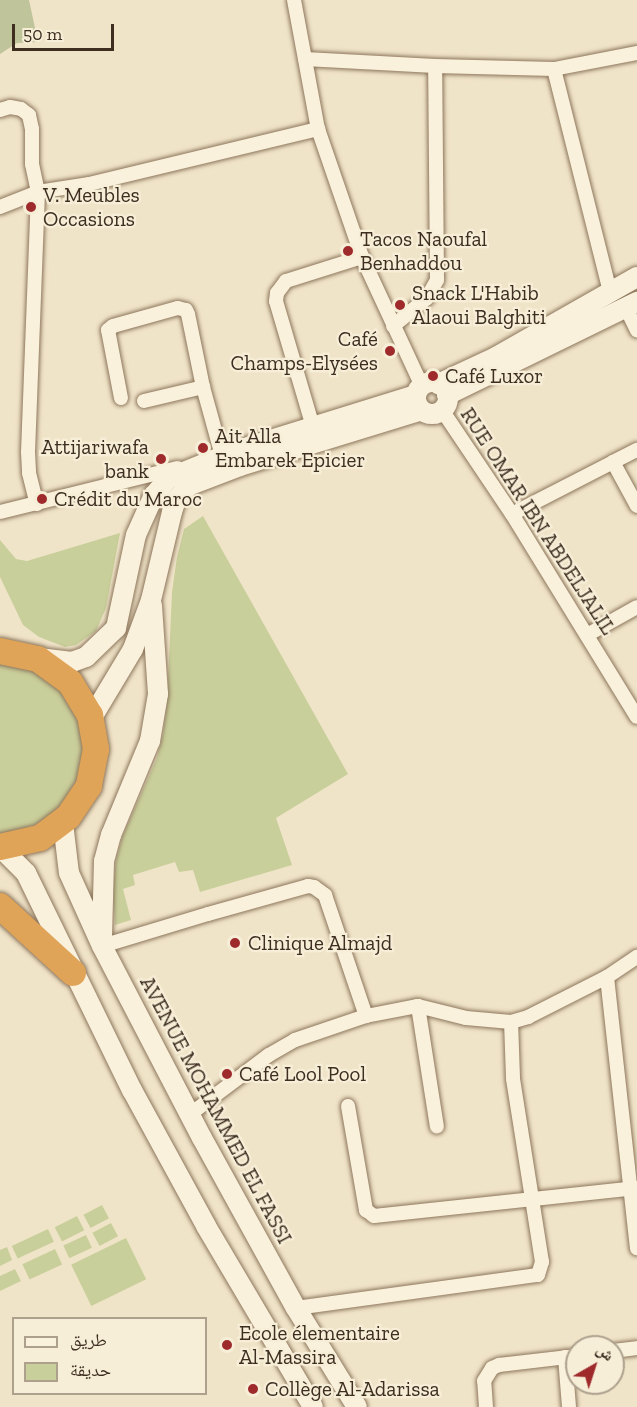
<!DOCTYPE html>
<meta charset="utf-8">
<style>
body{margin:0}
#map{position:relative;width:637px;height:1407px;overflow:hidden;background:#f0e4c8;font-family:"Zilla Slab","Noto Naskh Arabic",serif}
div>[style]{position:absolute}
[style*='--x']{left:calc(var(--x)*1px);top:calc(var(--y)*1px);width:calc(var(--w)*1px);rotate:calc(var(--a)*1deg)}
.green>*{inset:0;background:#c9cf9b;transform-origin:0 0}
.cemetery>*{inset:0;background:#bfc49a}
.roads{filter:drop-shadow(0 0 2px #8d765c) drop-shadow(0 0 2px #8d765c)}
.street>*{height:14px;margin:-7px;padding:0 7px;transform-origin:7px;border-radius:7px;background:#faf1dc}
.secondary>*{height:20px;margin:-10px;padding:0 10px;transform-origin:10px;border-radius:10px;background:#faf1dc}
.secondary>.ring{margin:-10px;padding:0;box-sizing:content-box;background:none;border:20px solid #faf1dc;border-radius:50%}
.highway>*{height:26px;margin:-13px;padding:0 13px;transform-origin:13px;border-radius:13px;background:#e0a458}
.dots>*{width:16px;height:16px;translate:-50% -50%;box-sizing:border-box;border:3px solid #f7eed8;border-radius:50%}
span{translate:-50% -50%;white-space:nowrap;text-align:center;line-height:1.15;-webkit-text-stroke:4.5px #f7eed8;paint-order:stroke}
.poi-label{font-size:21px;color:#3d2e20}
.left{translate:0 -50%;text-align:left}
.right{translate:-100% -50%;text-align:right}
.street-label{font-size:21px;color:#3d2e20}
.legend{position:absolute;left:12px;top:1317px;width:195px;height:78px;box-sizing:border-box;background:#f7eed8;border:2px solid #ada18e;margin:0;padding:8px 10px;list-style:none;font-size:18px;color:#3d2e20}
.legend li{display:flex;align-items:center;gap:12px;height:30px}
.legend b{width:30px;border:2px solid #ada18e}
.north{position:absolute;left:565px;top:1335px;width:60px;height:60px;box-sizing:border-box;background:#f7eed8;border:2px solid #ada18e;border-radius:50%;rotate:39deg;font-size:16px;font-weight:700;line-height:24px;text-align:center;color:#3d2e20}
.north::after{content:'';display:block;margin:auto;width:21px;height:27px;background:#9e2a2b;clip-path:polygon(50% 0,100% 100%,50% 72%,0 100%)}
.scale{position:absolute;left:12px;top:24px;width:102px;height:27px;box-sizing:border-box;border:3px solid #3d2e20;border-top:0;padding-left:8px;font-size:18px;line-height:21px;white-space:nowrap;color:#3d2e20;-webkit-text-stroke:4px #f7eed8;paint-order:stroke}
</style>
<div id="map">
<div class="green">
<i style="clip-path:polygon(203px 516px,348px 774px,276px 818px,292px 865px,200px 892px,193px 870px,179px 872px,175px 862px,133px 875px,135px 885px,123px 889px,131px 920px,115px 925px,113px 889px,116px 860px,123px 835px,157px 758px,163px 734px,167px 704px,172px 592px,177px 557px,184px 529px)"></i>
<i style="clip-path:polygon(120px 533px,106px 608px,96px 631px,76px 645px,65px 647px,39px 637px,23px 625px,0 577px,0 540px,16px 559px,27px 561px)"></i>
<i style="clip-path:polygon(0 663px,11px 663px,39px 673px,62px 691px,77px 716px,83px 745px,79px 775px,65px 801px,44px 821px,16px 832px,0 833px)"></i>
<i style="left:102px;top:1205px;width:15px;height:21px;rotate:62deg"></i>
<i style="left:77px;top:1216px;width:16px;height:25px;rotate:63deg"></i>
<i style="left:111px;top:1223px;width:15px;height:21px;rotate:62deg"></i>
<i style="left:48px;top:1229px;width:14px;height:40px;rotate:65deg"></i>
<i style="left:86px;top:1235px;width:14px;height:25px;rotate:65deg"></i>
<i style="left:126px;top:1238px;width:46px;height:61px;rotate:64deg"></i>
<i style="clip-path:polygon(7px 1247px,12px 1260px,0 1266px,0 1250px)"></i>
<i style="left:55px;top:1249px;width:17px;height:36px;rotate:65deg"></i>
<i style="clip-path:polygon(15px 1269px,21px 1281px,0 1291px,0 1276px)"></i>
</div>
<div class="cemetery">
<i style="clip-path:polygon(0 0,29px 0,38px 42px,17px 43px,0 54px)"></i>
</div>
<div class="roads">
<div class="street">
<i style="--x:294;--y:0;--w:131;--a:79.5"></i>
<i style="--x:318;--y:129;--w:135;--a:71"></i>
<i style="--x:362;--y:257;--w:142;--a:65.1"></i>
<i style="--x:305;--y:59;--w:130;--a:3.1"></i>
<i style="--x:435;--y:66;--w:119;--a:1.4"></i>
<i style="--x:554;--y:69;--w:85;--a:-10.9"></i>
<i style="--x:554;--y:69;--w:230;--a:75.9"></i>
<i style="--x:0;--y:110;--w:10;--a:-17"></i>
<i style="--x:10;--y:107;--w:11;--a:10"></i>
<i style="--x:21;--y:109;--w:10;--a:37"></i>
<i style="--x:29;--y:115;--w:14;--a:78"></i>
<i style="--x:32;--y:129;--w:35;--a:90"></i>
<i style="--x:32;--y:164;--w:29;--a:78"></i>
<i style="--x:38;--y:192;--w:260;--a:92.2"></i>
<i style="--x:28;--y:452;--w:21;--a:87"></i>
<i style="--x:29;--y:473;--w:32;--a:76"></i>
<i style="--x:0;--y:207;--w:41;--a:-21.5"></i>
<i style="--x:38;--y:192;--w:52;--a:-8.9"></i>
<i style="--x:89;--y:184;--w:236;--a:-13.5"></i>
<i style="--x:626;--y:308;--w:25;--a:64"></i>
<i style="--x:393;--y:326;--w:44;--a:-39.5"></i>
<i style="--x:427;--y:298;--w:21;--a:-61"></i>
<i style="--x:437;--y:280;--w:214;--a:-90.5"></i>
<i style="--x:121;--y:398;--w:69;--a:-100.8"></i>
<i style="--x:108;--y:330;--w:6;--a:-39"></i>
<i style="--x:113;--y:326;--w:67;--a:-15.5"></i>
<i style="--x:178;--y:308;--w:8;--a:14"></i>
<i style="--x:186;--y:310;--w:4;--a:63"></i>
<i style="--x:188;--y:314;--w:75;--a:78.4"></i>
<i style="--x:144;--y:401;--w:61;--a:-13.3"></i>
<i style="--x:203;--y:387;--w:72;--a:74.6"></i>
<i style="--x:442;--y:410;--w:125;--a:56.1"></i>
<i style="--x:512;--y:514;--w:238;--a:58.4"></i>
<i style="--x:313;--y:427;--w:131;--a:-106.4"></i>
<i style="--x:276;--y:301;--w:8;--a:-83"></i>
<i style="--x:277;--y:293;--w:15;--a:-53"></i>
<i style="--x:286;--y:281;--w:80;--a:-17.5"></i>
<i style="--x:613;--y:462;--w:27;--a:-27"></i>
<i style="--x:0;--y:512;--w:183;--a:-13.9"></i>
<i style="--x:512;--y:514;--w:114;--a:-27.2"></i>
<i style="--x:613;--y:462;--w:50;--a:61.4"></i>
<i style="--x:587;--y:635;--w:57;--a:-29.2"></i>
<i style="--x:102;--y:946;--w:111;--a:-16.8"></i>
<i style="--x:208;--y:914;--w:104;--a:-15.6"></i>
<i style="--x:308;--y:886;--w:6;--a:9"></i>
<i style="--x:314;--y:887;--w:14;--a:36"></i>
<i style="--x:325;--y:895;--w:128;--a:71.3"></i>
<i style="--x:607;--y:977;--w:273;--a:83.7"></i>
<i style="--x:418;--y:1006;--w:122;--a:81.1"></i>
<i style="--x:348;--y:1106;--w:106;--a:80.2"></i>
<i style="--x:366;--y:1210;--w:10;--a:37"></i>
<i style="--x:374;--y:1216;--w:264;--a:-6.1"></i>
<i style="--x:189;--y:1115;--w:100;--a:-36.9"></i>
<i style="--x:269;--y:1055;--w:30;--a:-30"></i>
<i style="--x:295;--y:1040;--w:75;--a:-18.7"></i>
<i style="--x:366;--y:1016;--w:53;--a:-10.9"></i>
<i style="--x:418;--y:1006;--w:49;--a:14"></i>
<i style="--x:466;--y:1018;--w:45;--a:5.1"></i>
<i style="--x:511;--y:1022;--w:18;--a:-16"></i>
<i style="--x:528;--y:1017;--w:89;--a:-26.9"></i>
<i style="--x:607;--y:977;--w:36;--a:-34"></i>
<i style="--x:296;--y:1308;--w:244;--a:-7.8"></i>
<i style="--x:538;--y:1275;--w:14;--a:-73"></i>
<i style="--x:542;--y:1262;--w:186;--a:-99"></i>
<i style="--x:513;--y:1078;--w:56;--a:-92"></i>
<i style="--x:613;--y:1351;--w:24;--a:-7"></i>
<i style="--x:565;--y:1357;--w:50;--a:85.4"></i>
<i style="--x:486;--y:1407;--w:26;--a:-94"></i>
<i style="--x:484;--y:1381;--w:15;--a:-58"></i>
<i style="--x:492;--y:1368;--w:8;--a:-23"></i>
<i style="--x:499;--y:1365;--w:79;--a:-6.6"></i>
</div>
<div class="secondary">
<i class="ring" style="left:416px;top:382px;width:12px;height:12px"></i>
<i style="--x:438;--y:384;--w:64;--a:-25"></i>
<i style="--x:496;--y:357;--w:162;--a:-29.6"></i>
<i style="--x:447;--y:395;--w:212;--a:-26.1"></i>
<i style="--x:39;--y:658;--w:33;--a:7"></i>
<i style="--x:72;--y:662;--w:15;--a:-20"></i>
<i style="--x:86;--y:657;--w:42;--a:-44"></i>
<i style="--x:116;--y:628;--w:95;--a:-77.9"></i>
<i style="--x:136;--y:535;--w:44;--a:-65.8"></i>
<i style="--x:154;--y:495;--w:23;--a:-49"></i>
<i style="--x:169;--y:478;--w:71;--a:-22.2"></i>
<i style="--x:235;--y:451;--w:189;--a:-17.2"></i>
<i style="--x:91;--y:719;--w:82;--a:-59"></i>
<i style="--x:133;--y:649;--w:52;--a:-69.8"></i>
<i style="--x:151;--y:600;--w:90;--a:-76.6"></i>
<i style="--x:172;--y:512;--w:13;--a:-72"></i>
<i style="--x:176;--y:500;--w:18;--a:-49"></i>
<i style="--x:188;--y:486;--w:56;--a:-21"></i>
<i style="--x:240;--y:466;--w:190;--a:-17.1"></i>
<i style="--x:63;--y:823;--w:50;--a:83.2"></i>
<i style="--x:69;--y:873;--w:80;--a:65.7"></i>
<i style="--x:102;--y:946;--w:216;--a:62.5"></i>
<i style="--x:202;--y:1138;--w:194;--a:61.1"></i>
<i style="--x:296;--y:1308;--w:116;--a:58.4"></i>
<i style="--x:0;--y:847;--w:37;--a:45"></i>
<i style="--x:26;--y:873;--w:242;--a:64"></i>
<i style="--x:132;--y:1090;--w:155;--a:61.4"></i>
<i style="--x:206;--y:1226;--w:210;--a:59.4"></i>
<i style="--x:102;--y:937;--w:76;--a:-88.5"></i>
<i style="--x:104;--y:861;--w:27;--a:-75"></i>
<i style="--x:111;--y:835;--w:102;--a:-67.5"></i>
<i style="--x:150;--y:741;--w:48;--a:-80.3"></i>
<i style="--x:158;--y:694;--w:89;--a:-93.9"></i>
</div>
<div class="highway">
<i style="--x:0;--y:651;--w:39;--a:12"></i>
<i style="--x:38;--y:659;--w:39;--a:36"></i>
<i style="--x:70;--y:682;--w:39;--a:59"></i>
<i style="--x:90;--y:715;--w:35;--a:80"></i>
<i style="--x:96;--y:749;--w:38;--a:101"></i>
<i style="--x:89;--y:786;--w:37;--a:124"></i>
<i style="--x:68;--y:817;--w:35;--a:143"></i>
<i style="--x:40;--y:838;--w:41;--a:167.3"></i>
<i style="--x:0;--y:906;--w:99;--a:42.5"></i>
</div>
</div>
<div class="dots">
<i style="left:31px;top:207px;background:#9e2a2b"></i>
<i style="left:348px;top:251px;background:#9e2a2b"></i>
<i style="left:400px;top:305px;background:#9e2a2b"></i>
<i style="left:390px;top:351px;background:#9e2a2b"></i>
<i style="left:433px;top:376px;background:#9e2a2b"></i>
<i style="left:203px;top:448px;background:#9e2a2b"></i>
<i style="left:161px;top:459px;background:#9e2a2b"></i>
<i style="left:42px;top:499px;background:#9e2a2b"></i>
<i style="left:235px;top:943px;background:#9e2a2b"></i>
<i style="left:227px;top:1074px;background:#9e2a2b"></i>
<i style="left:227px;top:1345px;background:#9e2a2b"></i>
<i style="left:253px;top:1389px;background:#9e2a2b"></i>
</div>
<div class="poi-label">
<span class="left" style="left:43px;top:207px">V. Meubles<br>Occasions</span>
<span class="left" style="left:360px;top:251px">Tacos Naoufal<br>Benhaddou</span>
<span class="left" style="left:412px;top:305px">Snack L'Habib<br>Alaoui Balghiti</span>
<span class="right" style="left:378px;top:351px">Café<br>Champs-Elysées</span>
<span class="left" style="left:445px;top:376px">Café Luxor</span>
<span class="left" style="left:215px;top:448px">Ait Alla<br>Embarek Epicier</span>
<span class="right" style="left:149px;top:459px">Attijariwafa<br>bank</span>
<span class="left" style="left:54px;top:499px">Crédit du Maroc</span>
<span class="left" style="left:248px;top:943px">Clinique Almajd</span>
<span class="left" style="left:239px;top:1074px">Café Lool Pool</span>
<span class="left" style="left:239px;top:1345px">Ecole élementaire<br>Al-Massira</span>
<span class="left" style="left:265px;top:1389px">Collège Al-Adarissa</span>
</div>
<div class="street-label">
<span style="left:538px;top:521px;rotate:57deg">RUE OMAR IBN ABDELJALIL</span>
<span style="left:216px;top:1110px;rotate:62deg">AVENUE MOHAMMED EL FASSI</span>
</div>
<ul class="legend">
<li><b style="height:8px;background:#faf1dc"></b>طريق</li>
<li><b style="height:16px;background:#c9cf9b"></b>حديقة</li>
</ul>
<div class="north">ش</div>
<div class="scale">50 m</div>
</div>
